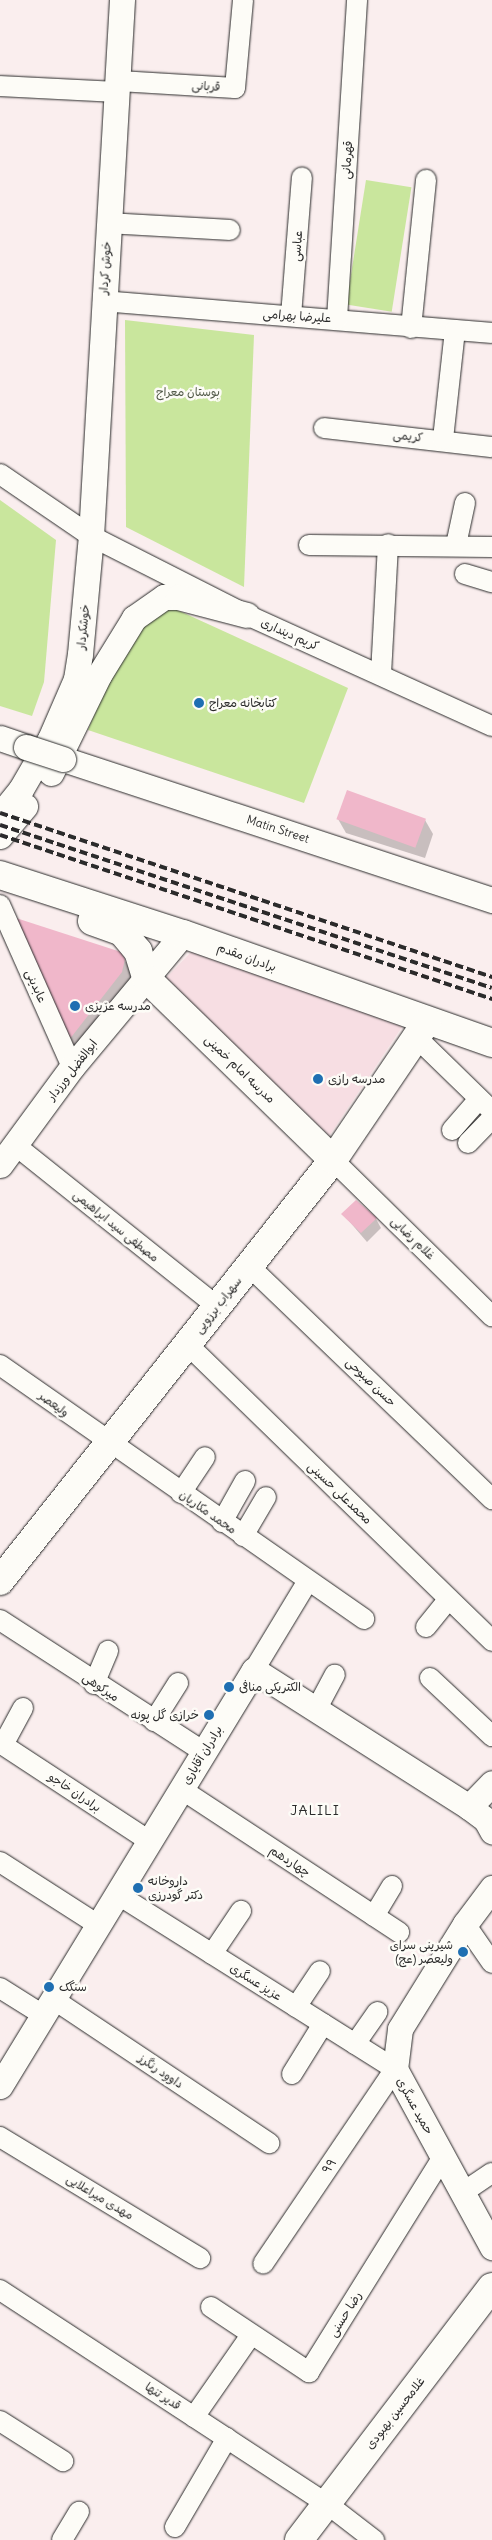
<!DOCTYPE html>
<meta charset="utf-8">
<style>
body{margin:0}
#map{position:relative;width:492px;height:2540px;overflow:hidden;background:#faeeee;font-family:Delius,"Playpen Sans Arabic",sans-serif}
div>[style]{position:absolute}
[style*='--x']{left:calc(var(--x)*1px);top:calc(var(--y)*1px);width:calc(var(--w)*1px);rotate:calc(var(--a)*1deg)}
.built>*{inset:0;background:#f7dee3}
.green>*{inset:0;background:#c9e69d;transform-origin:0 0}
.shadow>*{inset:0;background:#0003}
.building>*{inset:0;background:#f0b7ca;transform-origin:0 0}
.roads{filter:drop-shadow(0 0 1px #2b2b2b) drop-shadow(0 0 1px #2b2b2b)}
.minor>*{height:20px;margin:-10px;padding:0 10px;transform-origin:10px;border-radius:10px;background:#fdfcf7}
.tertiary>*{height:25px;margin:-12.5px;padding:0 12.5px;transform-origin:12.5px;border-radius:12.5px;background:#fdfcf7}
.secondary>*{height:28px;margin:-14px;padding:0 14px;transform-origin:14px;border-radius:14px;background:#fdfcf7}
.rail>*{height:4px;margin-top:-2px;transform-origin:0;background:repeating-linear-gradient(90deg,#2b2b2b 0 8px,transparent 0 12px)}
.bridges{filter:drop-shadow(0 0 1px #2b2b2b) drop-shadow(0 0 1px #2b2b2b)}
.tertiary-bridge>*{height:25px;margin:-12.5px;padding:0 12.5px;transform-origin:12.5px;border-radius:12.5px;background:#fdfcf7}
.dots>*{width:14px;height:14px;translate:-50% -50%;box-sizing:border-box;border:2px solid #fdfcf7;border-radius:50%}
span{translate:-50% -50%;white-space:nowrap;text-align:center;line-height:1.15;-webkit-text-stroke:5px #fdfcf7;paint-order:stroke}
.street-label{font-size:12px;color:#2b2b2b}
.park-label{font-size:12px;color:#525a48}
.poi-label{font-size:12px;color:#2b2b2b}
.left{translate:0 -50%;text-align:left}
.right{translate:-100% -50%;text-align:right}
.neighbourhood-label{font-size:14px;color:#2b2b2b;letter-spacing:1px}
</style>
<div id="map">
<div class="built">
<i style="clip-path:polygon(194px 949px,406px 1021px,329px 1136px,165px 979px)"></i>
</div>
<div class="green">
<i style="left:366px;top:180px;width:46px;height:126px;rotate:9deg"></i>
<i style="clip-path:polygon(125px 320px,254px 335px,244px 587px,126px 527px)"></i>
<i style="clip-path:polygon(0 500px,56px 540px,44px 682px,32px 716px,0 706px)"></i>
<i style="clip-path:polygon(173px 608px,348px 688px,304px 803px,88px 730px,117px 654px,145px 620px)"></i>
</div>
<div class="shadow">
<i style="clip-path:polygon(338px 819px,425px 820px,433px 834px,425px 858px,346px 833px)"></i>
<i style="clip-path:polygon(18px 920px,124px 959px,132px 973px,129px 986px,77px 1052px)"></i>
<i style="clip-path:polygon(356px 1202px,376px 1219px,381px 1228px,367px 1242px,343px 1214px)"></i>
</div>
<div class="building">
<i style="left:347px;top:790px;width:84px;height:31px;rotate:20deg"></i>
<i style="clip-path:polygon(16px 918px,121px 952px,125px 959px,122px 972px,69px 1040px)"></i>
<i style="clip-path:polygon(356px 1200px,377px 1218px,361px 1233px,341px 1214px)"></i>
</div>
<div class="roads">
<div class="minor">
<i style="--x:119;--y:81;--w:116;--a:3.5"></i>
<i style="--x:235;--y:88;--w:88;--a:-84.8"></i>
<i style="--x:0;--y:86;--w:117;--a:2.9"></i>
<i style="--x:108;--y:223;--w:122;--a:3.3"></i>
<i style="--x:103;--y:301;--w:390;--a:4.7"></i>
<i style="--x:291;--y:316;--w:139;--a:-85.5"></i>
<i style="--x:337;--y:319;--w:320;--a:-86.4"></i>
<i style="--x:411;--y:328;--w:149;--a:-84.2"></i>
<i style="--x:324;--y:428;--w:169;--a:6.5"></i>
<i style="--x:443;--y:439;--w:109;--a:-83.7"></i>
<i style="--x:0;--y:474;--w:110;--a:34.3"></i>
<i style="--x:91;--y:536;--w:175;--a:26.9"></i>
<i style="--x:247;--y:615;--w:269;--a:24.4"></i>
<i style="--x:309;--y:545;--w:183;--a:0.6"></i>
<i style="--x:456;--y:545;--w:43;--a:-77.9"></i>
<i style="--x:465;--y:574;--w:28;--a:17"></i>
<i style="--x:381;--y:674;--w:130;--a:-86.9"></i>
<i style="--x:0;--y:905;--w:177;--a:66"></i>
<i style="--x:417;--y:1038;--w:105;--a:44.2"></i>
<i style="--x:452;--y:1130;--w:41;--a:-48.9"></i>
<i style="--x:468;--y:1143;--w:35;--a:-46"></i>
<i style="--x:15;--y:1145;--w:258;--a:38.6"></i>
<i style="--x:333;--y:1160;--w:223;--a:44.5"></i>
<i style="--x:249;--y:1266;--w:337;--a:43.8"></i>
<i style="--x:187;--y:1344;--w:426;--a:44.2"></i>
<i style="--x:0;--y:1365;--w:444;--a:34.9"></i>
<i style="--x:181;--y:1493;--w:43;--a:-56.3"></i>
<i style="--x:222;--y:1522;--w:47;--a:-60.7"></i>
<i style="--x:243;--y:1536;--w:45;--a:-59.5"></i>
<i style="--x:0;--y:1620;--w:243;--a:32.9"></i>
<i style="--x:426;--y:1627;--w:36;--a:-51"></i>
<i style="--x:254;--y:1670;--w:104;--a:-58.8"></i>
<i style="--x:430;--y:1678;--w:85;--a:43.1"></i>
<i style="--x:94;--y:1684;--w:36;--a:-67"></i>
<i style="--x:316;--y:1710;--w:40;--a:-62"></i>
<i style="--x:154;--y:1721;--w:45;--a:-57.7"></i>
<i style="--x:0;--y:1743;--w:178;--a:33.3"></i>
<i style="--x:3;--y:1745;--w:42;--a:-61.6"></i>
<i style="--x:181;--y:1789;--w:261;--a:33.3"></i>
<i style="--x:0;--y:1862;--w:117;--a:32.7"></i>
<i style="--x:117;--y:1894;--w:328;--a:32.2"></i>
<i style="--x:395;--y:2069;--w:235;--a:124.1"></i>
<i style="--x:374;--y:1916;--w:35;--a:-59"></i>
<i style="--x:465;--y:1924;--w:47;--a:55.3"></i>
<i style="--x:212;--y:1954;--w:52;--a:-56"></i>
<i style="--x:0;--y:1988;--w:51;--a:32.1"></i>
<i style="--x:53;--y:1999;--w:260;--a:33.7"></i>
<i style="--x:296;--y:2007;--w:43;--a:-56.3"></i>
<i style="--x:355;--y:2044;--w:39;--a:-55"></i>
<i style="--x:292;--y:2074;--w:59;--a:-58.2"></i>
<i style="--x:0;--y:2137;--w:234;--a:31.2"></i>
<i style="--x:462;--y:2193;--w:36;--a:-34"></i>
<i style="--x:0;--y:2290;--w:389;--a:33.2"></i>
<i style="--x:326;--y:2503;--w:61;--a:37.6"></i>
<i style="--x:211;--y:2307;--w:118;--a:33.6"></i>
<i style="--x:309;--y:2372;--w:253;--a:-58.1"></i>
<i style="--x:194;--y:2417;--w:100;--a:-55.2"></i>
<i style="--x:0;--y:2421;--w:75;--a:32.4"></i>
<i style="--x:175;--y:2527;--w:103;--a:-59.7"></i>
<i style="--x:62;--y:2540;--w:33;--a:-59"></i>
</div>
<div class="tertiary">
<i style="--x:0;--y:738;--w:28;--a:19"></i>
<i style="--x:63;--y:759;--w:452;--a:18.2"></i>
<i style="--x:51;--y:773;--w:109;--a:-63.9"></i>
<i style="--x:99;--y:675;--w:67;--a:-58.4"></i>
<i style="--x:134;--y:618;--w:37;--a:-35"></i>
<i style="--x:164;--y:597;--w:14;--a:0"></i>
<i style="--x:178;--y:597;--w:71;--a:14.6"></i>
<i style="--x:0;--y:815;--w:33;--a:-51"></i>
<i style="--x:21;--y:789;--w:58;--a:-59.9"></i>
<i style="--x:50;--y:739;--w:65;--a:-66.6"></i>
<i style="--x:76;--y:679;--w:25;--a:-81"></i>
<i style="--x:80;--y:654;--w:119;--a:-84.7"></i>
<i style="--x:91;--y:536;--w:537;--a:-86.69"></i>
<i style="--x:0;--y:836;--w:39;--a:-50"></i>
<i style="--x:0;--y:1165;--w:122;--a:-53.7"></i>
<i style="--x:72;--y:1067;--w:173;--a:-50.2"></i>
<i style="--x:469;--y:1807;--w:33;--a:-46"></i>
<i style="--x:492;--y:1888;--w:45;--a:126.9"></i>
<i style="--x:465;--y:1924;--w:123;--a:121.8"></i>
<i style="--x:400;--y:2029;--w:40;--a:97.1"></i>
<i style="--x:395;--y:2069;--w:203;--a:61.4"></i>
<i style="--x:0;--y:2086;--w:487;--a:-58.6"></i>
<i style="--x:254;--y:1670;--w:255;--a:32.5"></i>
<i style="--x:469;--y:1807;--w:21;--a:37"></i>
<i style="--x:486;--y:1820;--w:13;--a:61"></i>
</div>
<div class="secondary">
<i style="--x:0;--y:875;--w:192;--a:17.9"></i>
<i style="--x:183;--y:934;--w:328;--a:19.4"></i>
<i style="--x:92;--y:921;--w:32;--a:20"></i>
<i style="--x:122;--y:932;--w:25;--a:50"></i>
<i style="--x:138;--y:951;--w:28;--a:73"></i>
<i style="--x:146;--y:978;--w:261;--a:44.2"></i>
<i style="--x:0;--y:1581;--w:537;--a:-51.66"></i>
<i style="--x:333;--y:1160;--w:168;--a:-55.9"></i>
<i style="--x:299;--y:2540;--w:318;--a:-52.7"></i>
</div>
</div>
<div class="rail">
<i style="--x:0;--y:813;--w:519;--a:18.43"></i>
<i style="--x:0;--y:825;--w:518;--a:18.33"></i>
<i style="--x:0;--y:835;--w:519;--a:18.43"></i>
</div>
<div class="bridges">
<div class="tertiary-bridge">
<i style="--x:26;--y:747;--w:39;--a:18"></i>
</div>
</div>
<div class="dots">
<i style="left:199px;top:703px;background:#1f6fb2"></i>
<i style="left:75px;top:1006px;background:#1f6fb2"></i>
<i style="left:318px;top:1079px;background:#1f6fb2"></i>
<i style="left:229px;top:1687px;background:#1f6fb2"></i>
<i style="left:209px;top:1715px;background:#1f6fb2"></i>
<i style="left:138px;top:1888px;background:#1f6fb2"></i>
<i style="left:463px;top:1952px;background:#1f6fb2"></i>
<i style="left:49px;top:1987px;background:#1f6fb2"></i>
</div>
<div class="street-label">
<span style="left:206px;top:86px;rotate:3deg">قربانی</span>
<span style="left:347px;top:160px;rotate:-86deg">قهرمانی</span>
<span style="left:297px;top:246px;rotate:-85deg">عباسی</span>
<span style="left:105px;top:268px;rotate:-86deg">خوش کردار</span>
<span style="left:297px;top:316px;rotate:4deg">علیرضا بهرامی</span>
<span style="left:408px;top:436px;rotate:6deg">کریمی</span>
<span style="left:83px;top:627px;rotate:-84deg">خوشکردار</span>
<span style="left:290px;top:634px;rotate:24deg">کریم دینداری</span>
<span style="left:278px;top:829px;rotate:18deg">Matin Street</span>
<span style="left:247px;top:957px;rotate:20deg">برادران مقدم</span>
<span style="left:36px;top:986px;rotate:66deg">عابدینی</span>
<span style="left:240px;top:1069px;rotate:44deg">مدرسه امام خمینی</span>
<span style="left:72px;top:1070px;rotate:-52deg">ابوالفضل ورزدار</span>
<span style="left:116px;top:1226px;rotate:39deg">مصطفی سید ابراهیمی</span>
<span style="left:413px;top:1238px;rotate:44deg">غلام رضایی</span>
<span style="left:218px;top:1305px;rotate:-52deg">سهراب برزویی</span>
<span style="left:371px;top:1382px;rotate:44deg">حسن صبوحی</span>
<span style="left:54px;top:1404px;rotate:36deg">ولیعصر</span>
<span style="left:340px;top:1493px;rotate:44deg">محمدعلی حسینی</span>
<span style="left:208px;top:1512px;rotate:35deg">محمد مکاریان</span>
<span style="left:101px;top:1687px;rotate:34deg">میرکوهی</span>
<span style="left:202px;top:1755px;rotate:-59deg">برادران آقایاری</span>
<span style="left:75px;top:1792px;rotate:34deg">برادران خاجو</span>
<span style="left:290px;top:1861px;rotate:33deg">چهاردهم</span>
<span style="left:256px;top:1982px;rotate:32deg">عزیز عسگری</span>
<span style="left:161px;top:2071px;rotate:34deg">داوود رنگرز</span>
<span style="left:415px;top:2106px;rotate:61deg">حمید عسگری</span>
<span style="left:329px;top:2166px;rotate:-56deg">۹۹</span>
<span style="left:100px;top:2197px;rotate:31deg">مهدی میراعلایی</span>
<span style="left:345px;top:2314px;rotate:-58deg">رضا حسنی</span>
<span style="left:163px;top:2396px;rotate:33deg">قدیر تنها</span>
<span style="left:395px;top:2413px;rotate:-52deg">غلامحسین بهبودی</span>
</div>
<div class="park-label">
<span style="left:188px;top:392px">بوستان معراج</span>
</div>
<div class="poi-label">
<span class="left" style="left:209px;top:703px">کتابخانه معراج</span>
<span class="left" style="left:85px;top:1006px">مدرسه عزیزی</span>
<span class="left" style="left:328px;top:1079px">مدرسه رازی</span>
<span class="left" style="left:239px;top:1687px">الکتریکی منافی</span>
<span class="right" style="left:199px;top:1715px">خرازی گل پونه</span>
<span class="left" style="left:148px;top:1888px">داروخانه<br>دکتر گودرزی</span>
<span class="right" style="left:453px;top:1952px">شیرینی سرای<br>ولیعصر (عج)</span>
<span class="left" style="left:59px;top:1987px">سنگک</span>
</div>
<div class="neighbourhood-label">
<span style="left:315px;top:1810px">JALILI</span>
</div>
</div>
